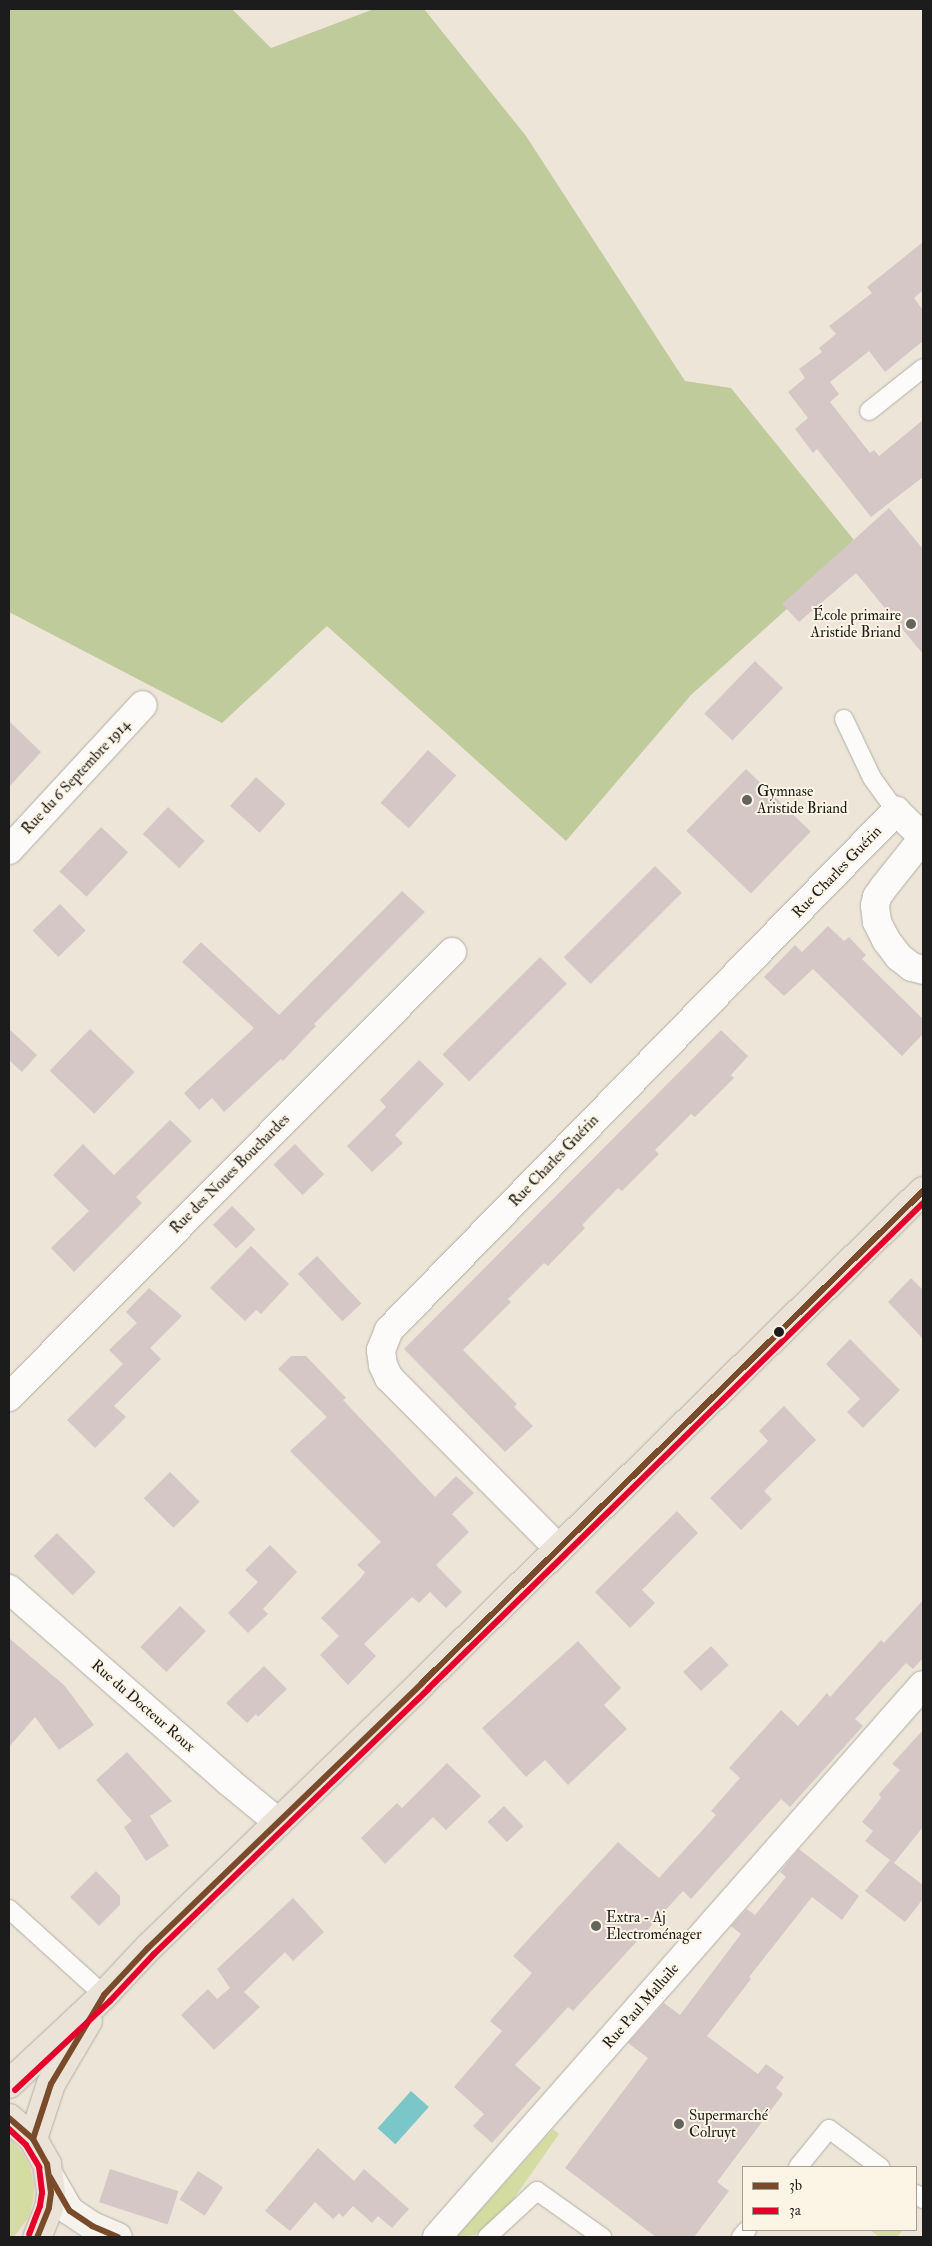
<!DOCTYPE html>
<meta charset="utf-8">
<style>
body{margin:0}
#map{position:relative;width:932px;height:2246px;overflow:hidden;background:#ede6d8;font-family:"IM FELL Double Pica",serif}
div>[style]{position:absolute}
[style*='--x']{left:calc(var(--x)*1px);top:calc(var(--y)*1px);width:calc(var(--w)*1px);rotate:calc(var(--a)*1deg)}
.green>*{inset:0;background:#d5dca2}
.forest>*{inset:0;background:#bfcb9a}
.water>*{inset:0;background:#7bc6c9;transform-origin:0 0}
.building>*{inset:0;background:#d4c7c6;transform-origin:0 0}
.roads{filter:drop-shadow(0 0 1px #b3aea5) drop-shadow(0 0 1px #b3aea5)}
.service>*{height:18px;margin:-9px;padding:0 9px;transform-origin:9px;border-radius:9px;background:#fcfbf9}
.minor>*{height:28px;margin:-14px;padding:0 14px;transform-origin:14px;border-radius:14px;background:#fcfbf9}
.secondary>*{height:28px;margin:-14px;padding:0 14px;transform-origin:14px;border-radius:14px;background:#f6f2ec}
.primary>*{height:28px;margin:-14px;padding:0 14px;transform-origin:14px;border-radius:14px;background:#ebe3d7}
.bus-1>*{height:6px;margin:-3px;padding:0 3px;transform-origin:3px;border-radius:3px;background:#7a4b2a}
.bus-2>*{height:6px;margin:-3px;padding:0 3px;transform-origin:3px;border-radius:3px;background:#e4002b}
.dots>*{width:14px;height:14px;translate:-50% -50%;box-sizing:border-box;border:2px solid #fcf5e5;border-radius:50%}
span{translate:-50% -50%;white-space:nowrap;text-align:center;line-height:1.15;-webkit-text-stroke:4px #fcf5e5;paint-order:stroke}
.poi-label{font-size:15px;color:#1c1c1c}
.right{translate:-100% -50%;text-align:right}
.left{translate:0 -50%;text-align:left}
.street-label{font-size:15px;color:#1c1c1c}
.frame{position:absolute;inset:0;border:10px solid #1c1c1c;pointer-events:none}
.legend{position:absolute;left:742px;top:2166px;width:175px;height:65px;box-sizing:border-box;background:#fcf5e5;border:1px solid #a29e95;margin:0;padding:6px 9px;list-style:none;font-size:15px;color:#1c1c1c}
.legend li{display:flex;align-items:center;gap:10px;height:25px}
.legend b{width:25px;border:1px solid #a29e95}
</style>
<div id="map">
<div class="green">
<i style="clip-path:polygon(553px 2129px,559px 2134px,508px 2207px,475px 2235px,458px 2237px,458px 2235px)"></i>
<i style="clip-path:polygon(9px 2138px,22px 2152px,30px 2167px,34px 2184px,33px 2202px,28px 2218px,14px 2237px,9px 2237px)"></i>
<i style="clip-path:polygon(870px 2230px,903px 2230px,897px 2237px,879px 2237px)"></i>
</div>
<div class="forest">
<i style="clip-path:polygon(9px 9px,232px 9px,271px 48px,374px 9px,424px 9px,526px 136px,685px 381px,731px 388px,858px 545px,691px 695px,566px 841px,327px 626px,222px 723px,9px 612px)"></i>
</div>
<div class="water">
<i style="left:411px;top:2091px;width:24px;height:50px;rotate:42deg"></i>
</div>
<div class="building">
<i style="clip-path:polygon(923px 242px,923px 290px,914px 298px,923px 310px,923px 341px,885px 372px,869px 351px,830px 382px,839px 394px,830px 402px,870px 453px,874px 450px,879px 456px,923px 420px,923px 477px,871px 517px,817px 449px,813px 453px,795px 429px,808px 418px,788px 392px,805px 378px,799px 369px,822px 352px,819px 348px,836px 334px,829px 326px,872px 293px,867px 287px)"></i>
<i style="clip-path:polygon(889px 508px,923px 549px,923px 654px,856px 573px,799px 622px,782px 604px)"></i>
<i style="left:755px;top:661px;width:39px;height:73px;rotate:44deg"></i>
<i style="clip-path:polygon(9px 721px,41px 752px,9px 787px)"></i>
<i style="left:428px;top:750px;width:38px;height:71px;rotate:42deg"></i>
<i style="left:746px;top:769px;width:90px;height:86px;rotate:44deg"></i>
<i style="left:256px;top:777px;width:40px;height:39px;rotate:42deg"></i>
<i style="left:168px;top:807px;width:50px;height:37px;rotate:43deg"></i>
<i style="left:101px;top:827px;width:37px;height:61px;rotate:43deg"></i>
<i style="left:655px;top:866px;width:38px;height:129px;rotate:45deg"></i>
<i style="clip-path:polygon(402px 891px,425px 912px,314px 1024px,316px 1026px,283px 1061px,281px 1059px,224px 1112px,212px 1098px,199px 1110px,184px 1093px,254px 1028px,182px 962px,201px 942px,279px 1015px)"></i>
<i style="left:60px;top:904px;width:37px;height:38px;rotate:46deg"></i>
<i style="clip-path:polygon(828px 926px,844px 941px,849px 937px,866px 955px,862px 959px,923px 1019px,923px 1034px,902px 1056px,813px 969px,784px 996px,764px 977px,795px 945px,802px 952px)"></i>
<i style="left:540px;top:957px;width:38px;height:138px;rotate:45deg"></i>
<i style="clip-path:polygon(9px 1029px,37px 1055px,22px 1072px,9px 1060px)"></i>
<i style="left:90px;top:1029px;width:62px;height:58px;rotate:44deg"></i>
<i style="clip-path:polygon(721px 1030px,748px 1056px,731px 1075px,734px 1078px,695px 1117px,691px 1114px,655px 1150px,659px 1154px,622px 1191px,618px 1188px,582px 1225px,585px 1228px,548px 1266px,544px 1263px,508px 1299px,511px 1302px,463px 1350px,517px 1404px,514px 1407px,533px 1426px,505px 1452px,404px 1349px)"></i>
<i style="clip-path:polygon(419px 1060px,444px 1084px,395px 1135px,403px 1143px,372px 1172px,347px 1146px,386px 1107px,380px 1100px)"></i>
<i style="clip-path:polygon(170px 1120px,192px 1141px,136px 1197px,142px 1203px,74px 1272px,51px 1248px,89px 1211px,53px 1175px,83px 1144px,114px 1175px)"></i>
<i style="left:295px;top:1144px;width:42px;height:30px;rotate:46deg"></i>
<i style="left:232px;top:1206px;width:33px;height:27px;rotate:45deg"></i>
<i style="clip-path:polygon(251px 1246px,289px 1284px,261px 1314px,256px 1310px,245px 1321px,210px 1288px)"></i>
<i style="left:317px;top:1256px;width:65px;height:26px;rotate:47deg"></i>
<i style="clip-path:polygon(911px 1278px,923px 1290px,923px 1339px,888px 1302px)"></i>
<i style="clip-path:polygon(149px 1288px,182px 1316px,150px 1348px,161px 1359px,114px 1406px,126px 1417px,95px 1448px,67px 1420px,123px 1364px,109px 1350px,137px 1323px,126px 1312px)"></i>
<i style="clip-path:polygon(850px 1339px,900px 1390px,863px 1428px,847px 1412px,860px 1399px,826px 1364px)"></i>
<i style="clip-path:polygon(291px 1356px,306px 1356px,346px 1398px,343px 1400px,435px 1497px,456px 1476px,474px 1493px,452px 1514px,469px 1532px,436px 1565px,462px 1592px,446px 1608px,430px 1592px,419px 1603px,412px 1597px,364px 1644px,376px 1656px,348px 1685px,320px 1655px,339px 1636px,321px 1618px,360px 1579px,365px 1572px,357px 1565px,381px 1542px,290px 1451px,327px 1417px,278px 1369px)"></i>
<i style="clip-path:polygon(784px 1406px,816px 1440px,764px 1491px,772px 1499px,741px 1530px,710px 1498px,768px 1441px,759px 1431px)"></i>
<i style="left:170px;top:1472px;width:42px;height:37px;rotate:45deg"></i>
<i style="clip-path:polygon(677px 1511px,698px 1533px,642px 1590px,655px 1603px,630px 1628px,595px 1592px)"></i>
<i style="left:57px;top:1533px;width:55px;height:33px;rotate:45deg"></i>
<i style="clip-path:polygon(270px 1545px,297px 1572px,263px 1609px,268px 1614px,248px 1633px,228px 1613px,258px 1582px,245px 1570px)"></i>
<i style="clip-path:polygon(923px 1600px,923px 1658px,913px 1669px,906px 1663px,883px 1688px,855px 1719px,863px 1726px,790px 1807px,781px 1799px,691px 1899px,683px 1891px,573px 2011px,568px 2007px,515px 2065px,541px 2088px,492px 2143px,473px 2126px,484px 2114px,454px 2087px,502px 2031px,490px 2021px,532px 1973px,513px 1956px,618px 1842px,659px 1878px,716px 1815px,711px 1811px,740px 1778px,729px 1768px,781px 1710px,798px 1726px,827px 1693px,830px 1697px,881px 1640px,884px 1643px)"></i>
<i style="left:180px;top:1606px;width:36px;height:57px;rotate:44deg"></i>
<i style="clip-path:polygon(9px 1638px,65px 1686px,94px 1725px,59px 1750px,35px 1717px,9px 1747px)"></i>
<i style="clip-path:polygon(578px 1641px,621px 1688px,604px 1705px,627px 1729px,568px 1785px,545px 1760px,526px 1777px,482px 1728px)"></i>
<i style="left:711px;top:1646px;width:26px;height:38px;rotate:47deg"></i>
<i style="clip-path:polygon(264px 1666px,287px 1689px,258px 1717px,256px 1714px,247px 1723px,226px 1703px)"></i>
<i style="clip-path:polygon(923px 1730px,923px 1827px,894px 1863px,865px 1841px,873px 1831px,862px 1822px,881px 1798px,879px 1794px,900px 1770px,892px 1764px)"></i>
<i style="clip-path:polygon(127px 1752px,172px 1801px,150px 1816px,169px 1846px,146px 1861px,124px 1827px,132px 1821px,96px 1780px)"></i>
<i style="clip-path:polygon(447px 1763px,481px 1796px,446px 1830px,433px 1817px,385px 1864px,361px 1838px,397px 1803px,402px 1808px)"></i>
<i style="left:504px;top:1806px;width:28px;height:23px;rotate:46deg"></i>
<i style="clip-path:polygon(799px 1849px,859px 1896px,842px 1920px,812px 1897px,749px 1977px,751px 1979px,707px 2036px,758px 2074px,766px 2064px,784px 2077px,776px 2088px,783px 2094px,717px 2182px,729px 2191px,694px 2237px,656px 2237px,565px 2168px,648px 2058px,628px 2043px,664px 2003px,680px 2015px,741px 1934px,731px 1926px,747px 1909px,755px 1915px,786px 1877px,780px 1872px)"></i>
<i style="clip-path:polygon(890px 1860px,923px 1885px,923px 1899px,905px 1922px,865px 1891px)"></i>
<i style="clip-path:polygon(96px 1871px,120px 1896px,120px 1905px,99px 1926px,70px 1897px)"></i>
<i style="clip-path:polygon(293px 1898px,324px 1932px,293px 1961px,285px 1952px,244px 1992px,260px 2007px,214px 2050px,181px 2015px,208px 1989px,217px 1999px,230px 1988px,217px 1969px)"></i>
<i style="clip-path:polygon(318px 2148px,354px 2181px,364px 2169px,409px 2209px,392px 2228px,378px 2216px,372px 2223px,353px 2206px,343px 2217px,339px 2213px,333px 2219px,315px 2202px,290px 2231px,265px 2211px)"></i>
<i style="left:110px;top:2169px;width:72px;height:35px;rotate:18deg"></i>
<i style="left:198px;top:2171px;width:30px;height:34px;rotate:33deg"></i>
</div>
<div class="roads">
<div class="service">
<i style="--x:869;--y:411;--w:69;--a:-38.5"></i>
<i style="--x:844;--y:719;--w:65;--a:64.6"></i>
<i style="--x:872;--y:778;--w:41;--a:54"></i>
<i style="--x:9;--y:1909;--w:128;--a:42.2"></i>
<i style="--x:798;--y:2167;--w:49;--a:-50.8"></i>
<i style="--x:829;--y:2129;--w:64;--a:36.7"></i>
<i style="--x:916;--y:2194;--w:9;--a:36"></i>
<i style="--x:487;--y:2237;--w:68;--a:-42.6"></i>
<i style="--x:537;--y:2191;--w:80;--a:35.3"></i>
<i style="--x:741;--y:2237;--w:9;--a:-49"></i>
</div>
<div class="minor">
<i style="--x:923;--y:838;--w:63;--a:128.5"></i>
<i style="--x:884;--y:887;--w:12;--a:125"></i>
<i style="--x:877;--y:897;--w:9;--a:103"></i>
<i style="--x:875;--y:906;--w:16;--a:83"></i>
<i style="--x:877;--y:922;--w:20;--a:63"></i>
<i style="--x:886;--y:940;--w:21;--a:53"></i>
<i style="--x:899;--y:957;--w:16;--a:38"></i>
<i style="--x:912;--y:967;--w:11;--a:15"></i>
<i style="--x:9;--y:850;--w:197;--a:-47.3"></i>
<i style="--x:9;--y:1397;--w:628;--a:-45.13"></i>
<i style="--x:558;--y:1548;--w:240;--a:-134.8"></i>
<i style="--x:389;--y:1378;--w:14;--a:-115"></i>
<i style="--x:383;--y:1365;--w:15;--a:-98"></i>
<i style="--x:381;--y:1350;--w:22;--a:-68"></i>
<i style="--x:389;--y:1330;--w:726;--a:-45.67"></i>
<i style="--x:896;--y:811;--w:37;--a:44"></i>
<i style="--x:9;--y:1589;--w:291;--a:41.2"></i>
<i style="--x:228;--y:1781;--w:65;--a:39.4"></i>
<i style="--x:437;--y:2237;--w:735;--a:-48.64"></i>
</div>
<div class="secondary">
<i style="--x:50;--y:2177;--w:39;--a:60"></i>
<i style="--x:70;--y:2211;--w:27;--a:34"></i>
<i style="--x:92;--y:2226;--w:28;--a:23"></i>
</div>
<div class="primary">
<i style="--x:9;--y:2084;--w:130;--a:-43.1"></i>
<i style="--x:104;--y:1995;--w:64;--a:-46.9"></i>
<i style="--x:148;--y:1948;--w:381;--a:-44"></i>
<i style="--x:422;--y:1683;--w:702;--a:-44.48"></i>
<i style="--x:9;--y:2118;--w:32;--a:41"></i>
<i style="--x:33;--y:2139;--w:29;--a:61"></i>
<i style="--x:47;--y:2164;--w:29;--a:82"></i>
<i style="--x:51;--y:2193;--w:15;--a:98"></i>
<i style="--x:49;--y:2208;--w:31;--a:112"></i>
<i style="--x:33;--y:2139;--w:58;--a:-71.9"></i>
<i style="--x:51;--y:2084;--w:73;--a:-59.6"></i>
</div>
</div>
<div class="bus-1">
<i style="--x:9;--y:2118;--w:32;--a:41"></i>
<i style="--x:33;--y:2139;--w:29;--a:61"></i>
<i style="--x:47;--y:2164;--w:29;--a:82"></i>
<i style="--x:51;--y:2193;--w:15;--a:98"></i>
<i style="--x:49;--y:2208;--w:31;--a:112"></i>
<i style="--x:33;--y:2139;--w:58;--a:-71.9"></i>
<i style="--x:51;--y:2084;--w:104;--a:-59.2"></i>
<i style="--x:104;--y:1995;--w:64;--a:-46.9"></i>
<i style="--x:148;--y:1948;--w:381;--a:-44"></i>
<i style="--x:422;--y:1683;--w:702;--a:-44.48"></i>
<i style="--x:50;--y:2177;--w:39;--a:60"></i>
<i style="--x:70;--y:2211;--w:27;--a:34"></i>
<i style="--x:92;--y:2226;--w:28;--a:23"></i>
</div>
<div class="bus-2">
<i style="--x:15;--y:2090;--w:130;--a:-43.1"></i>
<i style="--x:110;--y:2001;--w:64;--a:-46.9"></i>
<i style="--x:154;--y:1954;--w:381;--a:-44"></i>
<i style="--x:428;--y:1689;--w:694;--a:-44.47"></i>
<i style="--x:9;--y:2129;--w:23;--a:43"></i>
<i style="--x:26;--y:2145;--w:26;--a:59"></i>
<i style="--x:39;--y:2167;--w:26;--a:83"></i>
<i style="--x:42;--y:2193;--w:13;--a:99"></i>
<i style="--x:40;--y:2206;--w:30;--a:111"></i>
</div>
<div class="dots">
<i style="left:911px;top:624px;background:#65635e"></i>
<i style="left:747px;top:800px;background:#65635e"></i>
<i style="left:779px;top:1332px;background:#1c1c1c"></i>
<i style="left:596px;top:1926px;background:#65635e"></i>
<i style="left:679px;top:2124px;background:#65635e"></i>
</div>
<div class="poi-label">
<span class="right" style="left:901px;top:624px">École primaire<br>Aristide Briand</span>
<span class="left" style="left:757px;top:800px">Gymnase<br>Aristide Briand</span>
<span class="left" style="left:606px;top:1926px">Extra - Aj<br>Electroménager</span>
<span class="left" style="left:689px;top:2124px">Supermarché<br>Colruyt</span>
</div>
<div class="street-label">
<span style="left:76px;top:777px;rotate:-47deg">Rue du 6 Septembre 1914</span>
<span style="left:837px;top:872px;rotate:-46deg">Rue Charles Guérin</span>
<span style="left:554px;top:1161px;rotate:-46deg">Rue Charles Guérin</span>
<span style="left:230px;top:1174px;rotate:-45deg">Rue des Noues Bouchardes</span>
<span style="left:143px;top:1706px;rotate:41deg">Rue du Docteur Roux</span>
<span style="left:641px;top:2006px;rotate:-49deg">Rue Paul Malluile</span>
</div>
<div class="frame"></div>
<ul class="legend">
<li><b style="height:6px;background:#7a4b2a"></b>3b</li>
<li><b style="height:6px;background:#e4002b"></b>3a</li>
</ul>
</div>
